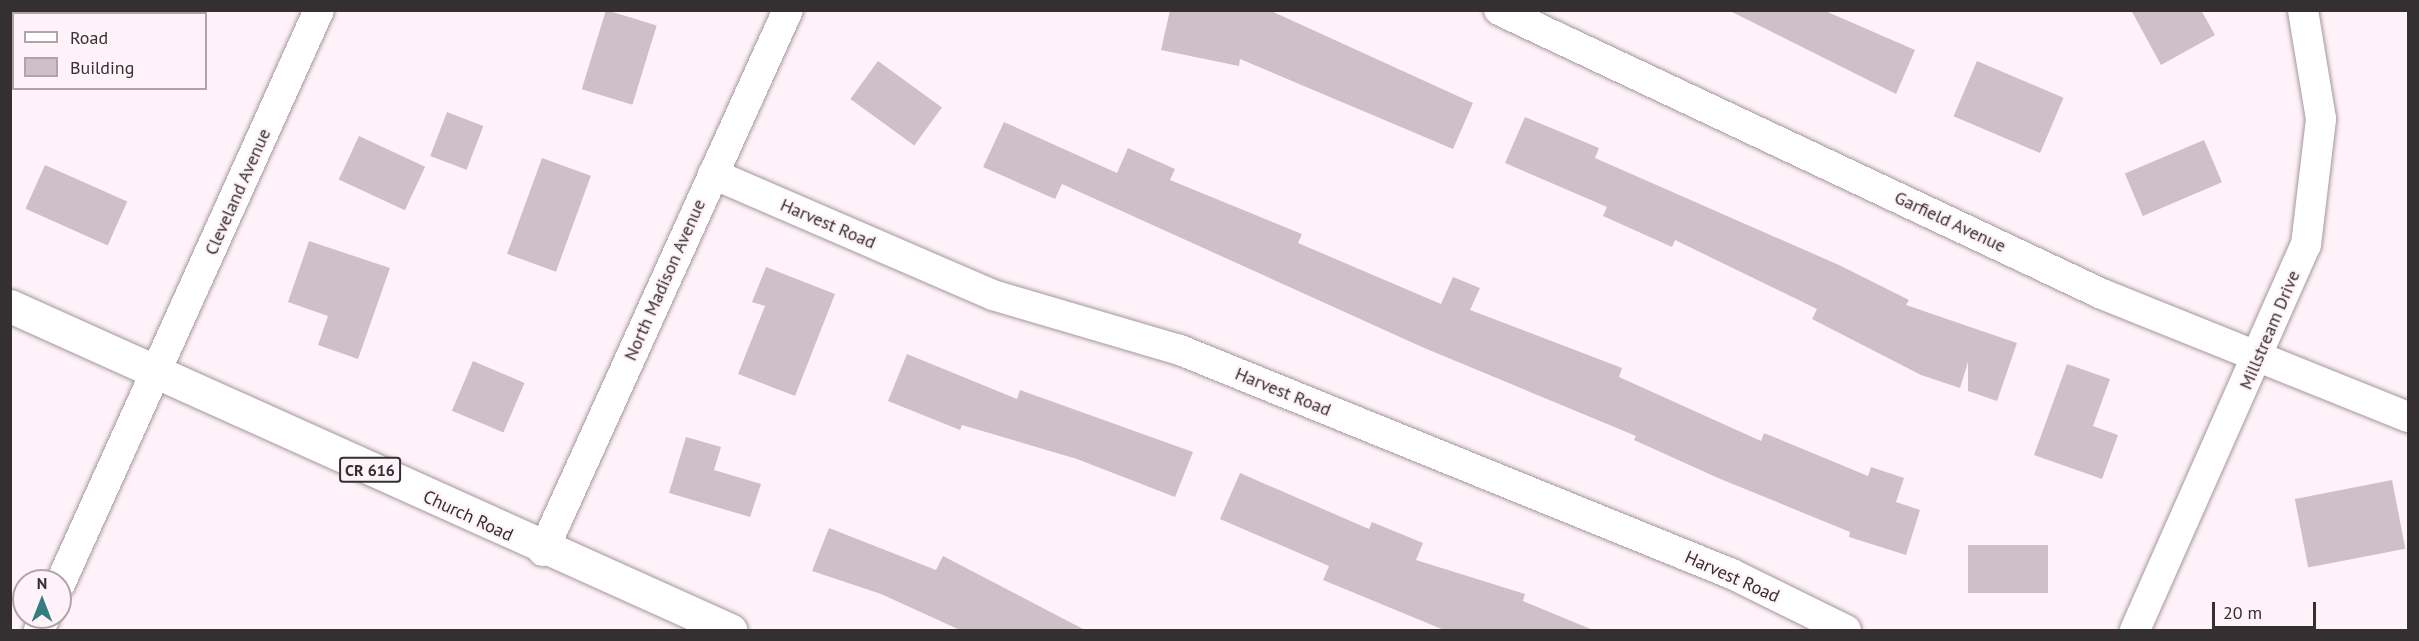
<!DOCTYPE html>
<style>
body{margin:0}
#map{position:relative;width:2419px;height:641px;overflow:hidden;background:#fff2f8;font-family:"PT Sans",sans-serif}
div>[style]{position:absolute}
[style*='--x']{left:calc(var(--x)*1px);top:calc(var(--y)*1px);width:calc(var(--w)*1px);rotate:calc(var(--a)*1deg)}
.building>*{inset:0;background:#cdc1c7;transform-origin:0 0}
.roads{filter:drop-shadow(0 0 2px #a3989c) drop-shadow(0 0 2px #a3989c)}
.minor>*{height:30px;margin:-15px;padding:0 15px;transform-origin:15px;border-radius:15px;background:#fff}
.primary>*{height:33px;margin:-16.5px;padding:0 16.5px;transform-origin:16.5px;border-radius:16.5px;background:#fff}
span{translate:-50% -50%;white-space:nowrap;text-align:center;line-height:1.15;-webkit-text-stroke:4.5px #fff2f8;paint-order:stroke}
.shield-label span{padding:2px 4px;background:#fff2f8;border:2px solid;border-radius:4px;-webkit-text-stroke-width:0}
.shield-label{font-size:16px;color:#343032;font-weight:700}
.street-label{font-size:18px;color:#343032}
.frame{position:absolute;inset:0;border:12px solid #343032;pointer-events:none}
.legend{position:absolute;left:12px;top:12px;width:195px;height:78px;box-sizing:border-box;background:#fff2f8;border:2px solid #aea4a9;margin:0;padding:8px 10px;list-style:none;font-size:18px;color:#343032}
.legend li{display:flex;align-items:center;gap:12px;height:30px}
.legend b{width:30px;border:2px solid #aea4a9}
.north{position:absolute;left:12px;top:569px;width:60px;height:60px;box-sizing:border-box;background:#fff2f8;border:2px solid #aea4a9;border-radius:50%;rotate:0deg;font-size:16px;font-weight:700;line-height:24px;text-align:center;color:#343032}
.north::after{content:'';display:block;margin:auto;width:21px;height:27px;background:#347d80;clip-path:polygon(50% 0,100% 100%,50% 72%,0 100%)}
.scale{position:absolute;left:2212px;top:602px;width:104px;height:27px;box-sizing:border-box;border:3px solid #343032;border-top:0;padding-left:8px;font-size:18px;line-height:21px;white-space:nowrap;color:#343032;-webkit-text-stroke:4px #fff2f8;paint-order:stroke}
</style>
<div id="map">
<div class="building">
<i style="left:606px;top:10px;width:53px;height:83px;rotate:17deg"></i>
<i style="clip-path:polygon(1170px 10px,1269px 10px,1473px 103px,1453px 149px,1240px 59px,1239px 66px,1161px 50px)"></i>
<i style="clip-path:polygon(1728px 10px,1823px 10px,1915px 50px,1896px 94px)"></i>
<i style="clip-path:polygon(2131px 10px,2201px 10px,2215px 35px,2161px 65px)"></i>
<i style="left:878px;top:61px;width:79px;height:47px;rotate:36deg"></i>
<i style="left:1977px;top:61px;width:94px;height:60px;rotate:23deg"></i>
<i style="left:447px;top:112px;width:39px;height:47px;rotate:21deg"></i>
<i style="clip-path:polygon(1525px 117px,1599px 148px,1595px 158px,1839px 265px,1909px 300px,1906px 305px,2017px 343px,1997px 401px,1968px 391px,1968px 362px,1960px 388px,1921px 375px,1812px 319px,1817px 309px,1675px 240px,1672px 247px,1603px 216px,1607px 207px,1505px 163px)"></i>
<i style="clip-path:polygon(1004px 122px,1117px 173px,1128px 148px,1175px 169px,1170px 180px,1302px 234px,1298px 243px,1441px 304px,1453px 277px,1480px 288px,1470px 310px,1622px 368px,1619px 377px,1761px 441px,1764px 433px,1868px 476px,1871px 467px,1904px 478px,1896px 502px,1920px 510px,1906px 555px,1849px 537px,1850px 532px,1718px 478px,1634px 440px,1636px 436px,1422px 347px,1062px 184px,1055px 199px,983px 167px)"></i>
<i style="left:359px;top:136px;width:73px;height:48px;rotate:25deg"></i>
<i style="left:2204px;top:140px;width:46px;height:86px;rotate:67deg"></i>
<i style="left:542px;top:158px;width:52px;height:102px;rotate:20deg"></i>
<i style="left:45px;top:165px;width:90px;height:48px;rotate:24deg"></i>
<i style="clip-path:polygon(309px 241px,390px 268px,358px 359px,318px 345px,328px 316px,288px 302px)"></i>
<i style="clip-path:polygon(766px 267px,835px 294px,795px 396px,738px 374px,765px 306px,752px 302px)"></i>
<i style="clip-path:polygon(907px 354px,1017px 399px,1020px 390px,1193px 452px,1175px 497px,1077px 459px,962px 425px,960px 430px,888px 401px)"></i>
<i style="left:473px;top:361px;width:56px;height:54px;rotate:23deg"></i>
<i style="clip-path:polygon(2067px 364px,2110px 379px,2093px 426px,2118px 435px,2102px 479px,2034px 455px)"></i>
<i style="clip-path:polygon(686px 437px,721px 447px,714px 470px,761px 484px,750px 517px,669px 493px)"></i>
<i style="clip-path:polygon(1240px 473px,1369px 529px,1372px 522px,1423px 543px,1416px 560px,1525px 594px,1523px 601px,1593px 630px,1444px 630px,1323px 580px,1329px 566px,1220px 519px)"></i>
<i style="left:2392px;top:480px;width:70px;height:99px;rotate:79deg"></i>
<i style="clip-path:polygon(829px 528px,936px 570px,943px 556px,1085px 630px,960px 630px,881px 594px,812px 571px)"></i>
<i style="left:1968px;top:545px;width:80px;height:48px"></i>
</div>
<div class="roads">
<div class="minor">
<i style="--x:1499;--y:10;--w:667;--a:25.22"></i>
<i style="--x:2102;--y:294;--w:330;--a:21.9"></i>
<i style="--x:713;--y:174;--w:305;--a:23.4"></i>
<i style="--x:993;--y:295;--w:195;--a:16.4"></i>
<i style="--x:1180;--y:350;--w:596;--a:22.09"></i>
<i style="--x:1732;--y:574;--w:127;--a:26.2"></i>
<i style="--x:543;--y:551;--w:594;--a:-65.64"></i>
<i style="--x:60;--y:584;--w:630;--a:-65.71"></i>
<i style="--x:39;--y:630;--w:14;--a:-65"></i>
<i style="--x:2135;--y:630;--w:421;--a:-66.1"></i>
<i style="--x:2306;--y:245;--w:127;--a:-83.2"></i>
<i style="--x:2321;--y:119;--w:110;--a:-99.4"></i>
</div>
<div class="primary">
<i style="--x:10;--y:306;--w:790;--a:24.23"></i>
</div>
</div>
<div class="shield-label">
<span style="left:370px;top:470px">CR 616</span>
</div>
<div class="street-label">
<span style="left:238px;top:192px;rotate:-66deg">Cleveland Avenue</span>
<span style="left:1950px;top:222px;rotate:25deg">Garfield Avenue</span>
<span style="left:828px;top:224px;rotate:23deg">Harvest Road</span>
<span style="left:665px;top:280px;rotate:-66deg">North Madison Avenue</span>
<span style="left:2270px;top:330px;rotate:-67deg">Millstream Drive</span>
<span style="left:1283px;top:392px;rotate:22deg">Harvest Road</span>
<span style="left:468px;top:516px;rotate:25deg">Church Road</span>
<span style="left:1732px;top:577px;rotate:24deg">Harvest Road</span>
</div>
<div class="frame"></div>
<ul class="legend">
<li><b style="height:8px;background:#fff"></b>Road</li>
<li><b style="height:16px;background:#cdc1c7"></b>Building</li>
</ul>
<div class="north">N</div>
<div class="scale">20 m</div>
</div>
